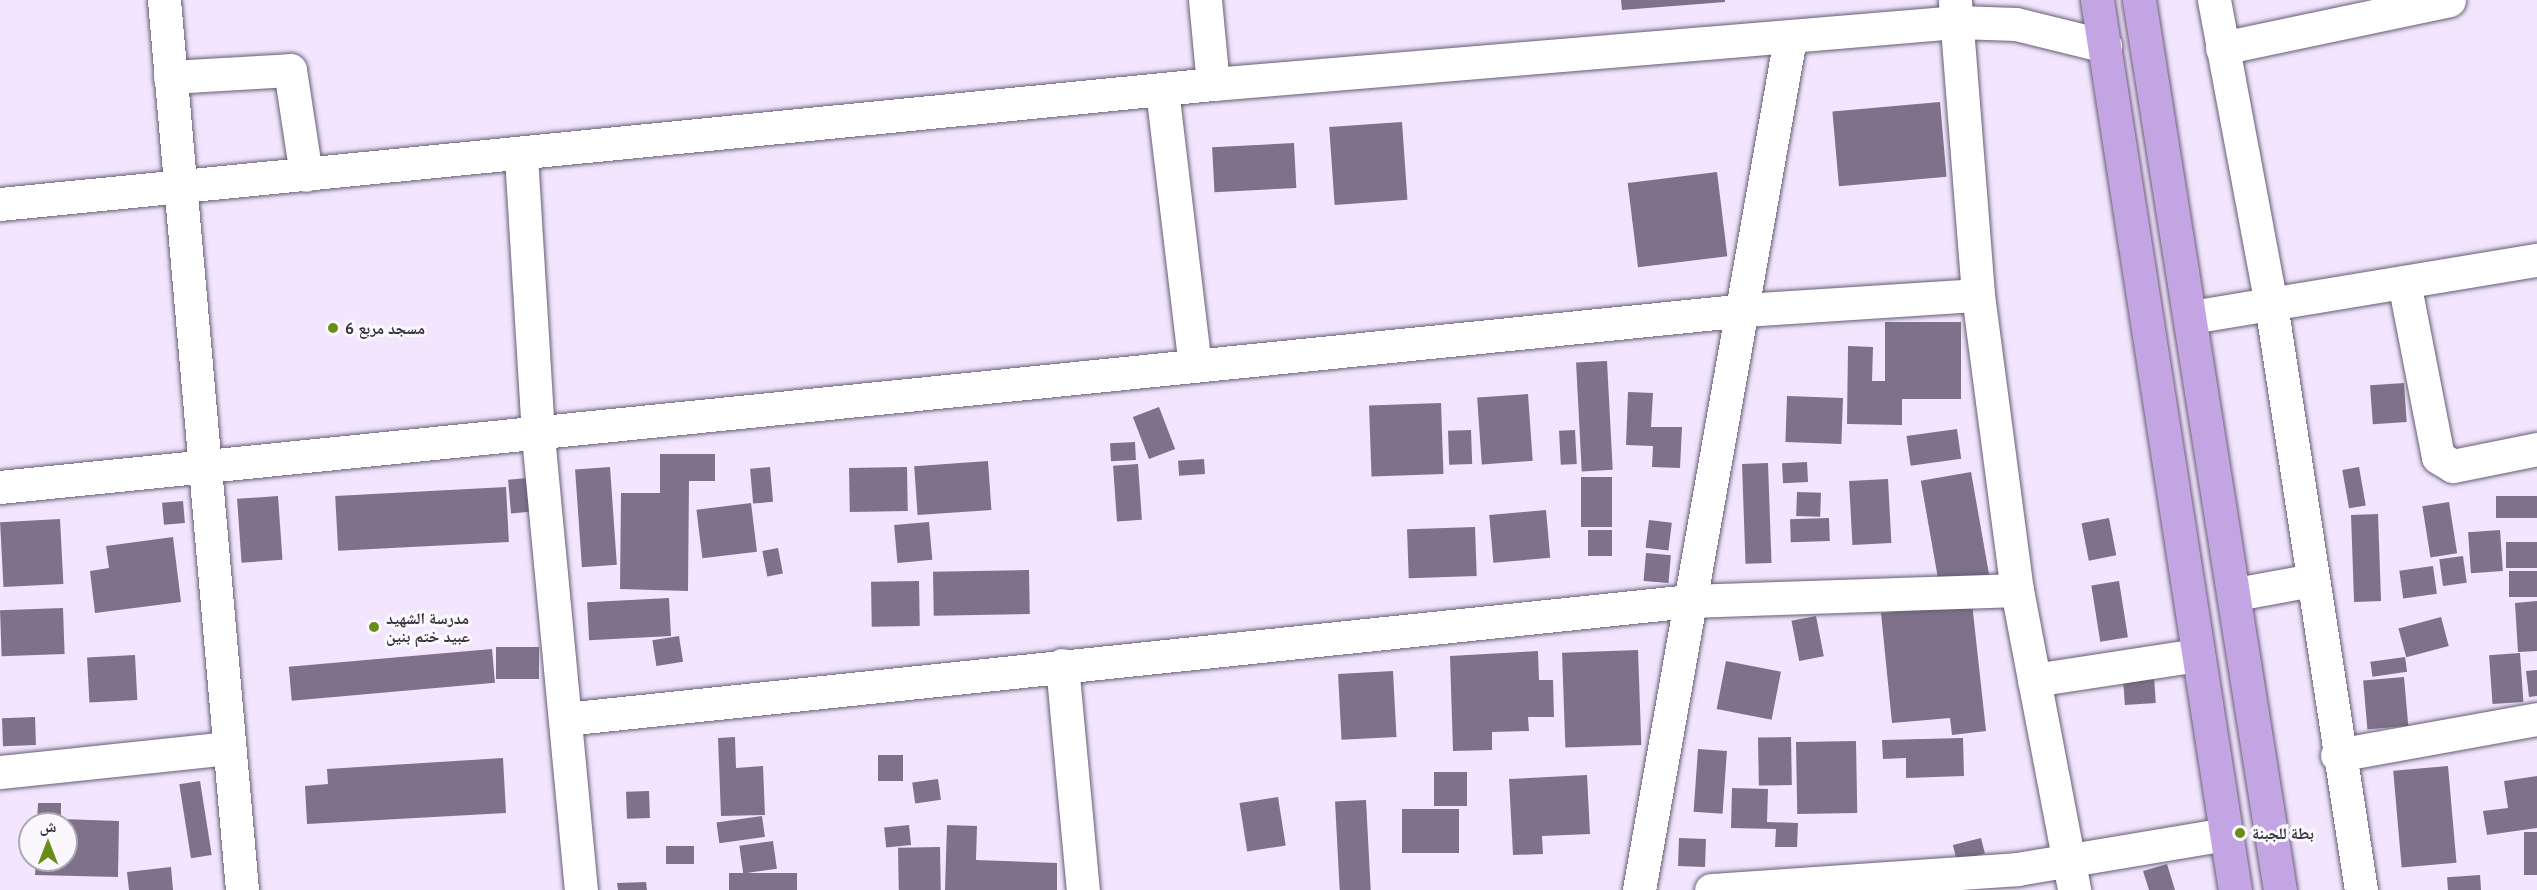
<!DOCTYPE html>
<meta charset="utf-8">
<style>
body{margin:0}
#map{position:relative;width:2537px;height:890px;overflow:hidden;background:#f1e6fd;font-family:"PT Sans","Noto Naskh Arabic",sans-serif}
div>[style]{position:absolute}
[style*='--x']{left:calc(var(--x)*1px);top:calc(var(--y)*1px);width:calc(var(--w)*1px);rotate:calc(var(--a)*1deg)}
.building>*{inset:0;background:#7e728b;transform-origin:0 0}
.roads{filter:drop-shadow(0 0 2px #685c75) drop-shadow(0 0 2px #685c75)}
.minor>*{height:33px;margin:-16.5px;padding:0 16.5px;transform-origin:16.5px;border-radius:16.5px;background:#fff}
.highway>*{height:33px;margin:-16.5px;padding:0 16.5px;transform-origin:16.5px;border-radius:16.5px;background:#c4a5e3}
.dots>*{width:16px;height:16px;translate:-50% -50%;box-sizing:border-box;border:3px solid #faf7fd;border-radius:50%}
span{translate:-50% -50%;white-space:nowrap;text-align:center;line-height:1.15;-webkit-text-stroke:6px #faf7fd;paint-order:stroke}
.poi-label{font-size:16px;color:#3a3540;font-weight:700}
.left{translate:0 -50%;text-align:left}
.north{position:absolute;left:18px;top:812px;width:60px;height:60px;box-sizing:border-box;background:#faf7fd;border:2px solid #ada9b1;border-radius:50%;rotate:0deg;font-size:16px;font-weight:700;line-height:24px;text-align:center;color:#3a3540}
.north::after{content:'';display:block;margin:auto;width:21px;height:27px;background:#688e19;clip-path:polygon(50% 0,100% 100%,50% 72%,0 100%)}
</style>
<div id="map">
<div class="building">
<i style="clip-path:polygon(1621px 0,1725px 0,1725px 2px,1622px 10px)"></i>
<i style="left:1940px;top:102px;width:75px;height:108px;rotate:85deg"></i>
<i style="left:1402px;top:122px;width:78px;height:73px;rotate:86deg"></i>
<i style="left:1294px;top:143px;width:45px;height:82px;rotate:87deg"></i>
<i style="left:1717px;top:172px;width:85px;height:90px;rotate:83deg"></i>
<i style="clip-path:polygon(1885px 322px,1961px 322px,1961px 399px,1902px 399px,1902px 425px,1847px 424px,1848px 346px,1873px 347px,1872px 381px,1885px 381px)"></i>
<i style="left:1607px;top:361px;width:109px;height:31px;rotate:87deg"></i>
<i style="left:2404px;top:383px;width:39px;height:34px;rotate:86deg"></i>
<i style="clip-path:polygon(1628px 392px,1653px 393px,1651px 427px,1682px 427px,1680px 468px,1652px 467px,1653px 446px,1626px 445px)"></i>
<i style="left:1528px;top:394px;width:67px;height:51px;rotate:86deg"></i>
<i style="left:1787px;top:396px;width:56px;height:46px;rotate:2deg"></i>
<i style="left:1441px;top:403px;width:71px;height:72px;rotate:88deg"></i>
<i style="left:1159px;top:407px;width:45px;height:28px;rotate:69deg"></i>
<i style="left:1957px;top:429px;width:30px;height:51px;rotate:82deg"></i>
<i style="left:1471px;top:430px;width:34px;height:23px;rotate:88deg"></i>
<i style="left:1575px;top:430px;width:34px;height:16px;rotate:87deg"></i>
<i style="left:1135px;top:442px;width:18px;height:25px;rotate:87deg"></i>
<i style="clip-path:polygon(660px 454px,715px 454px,715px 481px,689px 481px,688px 591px,620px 589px,621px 493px,660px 493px)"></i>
<i style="left:1204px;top:459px;width:15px;height:26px;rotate:86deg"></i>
<i style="left:988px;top:461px;width:49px;height:74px;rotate:86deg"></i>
<i style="left:1807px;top:462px;width:20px;height:25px;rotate:87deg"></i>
<i style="left:1768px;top:463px;width:100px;height:26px;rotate:88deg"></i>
<i style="left:1138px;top:464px;width:56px;height:25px;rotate:86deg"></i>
<i style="left:610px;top:467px;width:98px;height:35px;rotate:86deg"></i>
<i style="left:770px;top:467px;width:35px;height:20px;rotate:85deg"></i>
<i style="left:907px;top:467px;width:44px;height:58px;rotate:89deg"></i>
<i style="left:2359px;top:467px;width:39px;height:17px;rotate:80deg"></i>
<i style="left:1971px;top:472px;width:104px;height:51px;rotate:80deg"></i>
<i style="left:1581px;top:477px;width:31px;height:50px"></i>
<i style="left:527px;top:478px;width:34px;height:19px;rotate:85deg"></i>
<i style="left:1888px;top:479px;width:64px;height:39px;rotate:87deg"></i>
<i style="left:506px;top:487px;width:55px;height:171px;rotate:87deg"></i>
<i style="left:1797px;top:492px;width:24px;height:24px;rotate:2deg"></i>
<i style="left:278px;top:496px;width:64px;height:41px;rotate:86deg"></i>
<i style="left:2537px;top:496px;width:22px;height:41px;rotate:90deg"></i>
<i style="left:183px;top:501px;width:22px;height:21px;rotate:85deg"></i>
<i style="left:2449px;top:502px;width:52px;height:27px;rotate:81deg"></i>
<i style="left:751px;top:503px;width:49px;height:55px;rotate:83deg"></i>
<i style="left:1546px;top:510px;width:48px;height:57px;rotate:85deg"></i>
<i style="left:2378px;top:514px;width:87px;height:27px;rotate:88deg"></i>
<i style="left:1829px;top:518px;width:23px;height:39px;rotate:88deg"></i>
<i style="left:2109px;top:518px;width:38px;height:28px;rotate:79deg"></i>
<i style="left:60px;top:519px;width:65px;height:60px;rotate:87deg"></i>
<i style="left:1649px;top:520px;width:23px;height:28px;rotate:7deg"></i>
<i style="left:929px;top:522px;width:38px;height:35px;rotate:85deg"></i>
<i style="left:1475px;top:527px;width:49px;height:68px;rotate:88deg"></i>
<i style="left:1588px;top:530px;width:24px;height:26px"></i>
<i style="left:2500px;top:530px;width:41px;height:32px;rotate:86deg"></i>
<i style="clip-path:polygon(173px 537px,181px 602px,95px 613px,90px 571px,109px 568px,106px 546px)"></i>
<i style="left:2537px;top:542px;width:26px;height:31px;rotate:90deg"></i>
<i style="left:778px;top:548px;width:26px;height:16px;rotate:79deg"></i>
<i style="left:1646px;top:553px;width:25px;height:28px;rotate:5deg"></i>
<i style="left:2463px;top:556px;width:27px;height:24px;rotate:82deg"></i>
<i style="left:2433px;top:566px;width:28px;height:34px;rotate:82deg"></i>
<i style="left:1029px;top:570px;width:44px;height:96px;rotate:89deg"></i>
<i style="left:2537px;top:571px;width:26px;height:28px;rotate:90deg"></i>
<i style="left:919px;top:581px;width:45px;height:48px;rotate:89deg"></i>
<i style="left:2119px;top:581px;width:57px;height:28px;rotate:81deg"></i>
<i style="left:669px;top:598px;width:38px;height:82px;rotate:87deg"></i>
<i style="clip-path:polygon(2537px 601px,2537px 651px,2518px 652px,2515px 603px)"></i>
<i style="clip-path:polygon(1972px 603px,1986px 731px,1952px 735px,1950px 718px,1892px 723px,1881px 613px)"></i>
<i style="left:63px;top:608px;width:46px;height:63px;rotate:88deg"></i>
<i style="left:1816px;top:616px;width:41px;height:25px;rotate:79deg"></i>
<i style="left:2441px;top:617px;width:30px;height:44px;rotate:75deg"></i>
<i style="left:679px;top:636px;width:26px;height:27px;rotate:81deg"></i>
<i style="left:539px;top:647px;width:32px;height:43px;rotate:90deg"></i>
<i style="left:492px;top:649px;width:34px;height:204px;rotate:85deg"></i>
<i style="left:1638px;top:650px;width:95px;height:76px;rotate:88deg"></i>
<i style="clip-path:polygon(1538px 651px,1539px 680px,1553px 680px,1554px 717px,1528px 717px,1529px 731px,1492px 732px,1492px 750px,1453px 751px,1450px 656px)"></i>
<i style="left:2520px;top:653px;width:49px;height:31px;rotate:86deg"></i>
<i style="left:135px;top:655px;width:45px;height:48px;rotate:87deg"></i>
<i style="left:2405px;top:657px;width:15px;height:35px;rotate:82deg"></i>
<i style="left:1726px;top:661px;width:56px;height:49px;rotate:11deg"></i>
<i style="clip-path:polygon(2537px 670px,2537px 696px,2529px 697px,2526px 671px)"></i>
<i style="left:1393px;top:671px;width:66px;height:55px;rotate:87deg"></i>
<i style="left:2154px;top:677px;width:26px;height:31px;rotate:86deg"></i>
<i style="left:2404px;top:677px;width:49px;height:41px;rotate:85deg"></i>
<i style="left:35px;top:717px;width:28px;height:33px;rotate:88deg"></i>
<i style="clip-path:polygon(735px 737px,736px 768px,763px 766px,765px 815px,721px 816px,718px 738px)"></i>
<i style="left:1791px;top:737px;width:48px;height:33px;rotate:89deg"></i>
<i style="clip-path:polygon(1963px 738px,1964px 776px,1906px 778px,1906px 758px,1883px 759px,1882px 740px)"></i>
<i style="left:1856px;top:741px;width:72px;height:60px;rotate:89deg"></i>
<i style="left:1698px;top:749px;width:29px;height:63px;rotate:4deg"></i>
<i style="left:878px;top:755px;width:25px;height:26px"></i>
<i style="clip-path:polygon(503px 758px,506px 813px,307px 824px,305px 786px,328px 784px,327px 769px)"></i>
<i style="left:2448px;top:766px;width:97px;height:55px;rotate:85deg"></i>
<i style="left:1467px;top:772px;width:34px;height:33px;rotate:90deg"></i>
<i style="clip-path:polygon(1587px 775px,1590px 834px,1542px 836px,1543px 854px,1513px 855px,1509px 779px)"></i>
<i style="clip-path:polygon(2537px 776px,2537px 828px,2487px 835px,2483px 811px,2508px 808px,2504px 781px)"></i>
<i style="left:938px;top:779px;width:21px;height:26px;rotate:82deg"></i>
<i style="left:200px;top:781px;width:75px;height:21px;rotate:81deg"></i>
<i style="clip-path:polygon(1732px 788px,1768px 789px,1767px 822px,1798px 823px,1797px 847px,1775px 847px,1776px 829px,1731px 828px)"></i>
<i style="left:649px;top:791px;width:27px;height:23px;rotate:88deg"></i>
<i style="left:1278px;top:797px;width:49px;height:39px;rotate:81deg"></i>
<i style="left:1366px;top:800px;width:90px;height:31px;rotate:87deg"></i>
<i style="clip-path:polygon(38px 803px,61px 803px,61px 819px,119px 821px,118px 877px,35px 875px,36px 860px,66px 860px,66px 824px,37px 824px)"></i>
<i style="left:1402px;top:809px;width:57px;height:44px"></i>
<i style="left:762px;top:816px;width:21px;height:46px;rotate:82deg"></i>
<i style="left:909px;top:825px;width:20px;height:25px;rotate:84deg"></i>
<i style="clip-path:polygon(947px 825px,977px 826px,976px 860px,1057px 863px,1057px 890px,945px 890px)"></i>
<i style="left:2524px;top:832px;width:13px;height:43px"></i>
<i style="left:1679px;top:838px;width:27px;height:28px;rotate:2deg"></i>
<i style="left:1981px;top:838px;width:16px;height:29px;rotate:76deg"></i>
<i style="left:773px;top:841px;width:28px;height:34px;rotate:82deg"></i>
<i style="left:666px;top:846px;width:28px;height:18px"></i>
<i style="left:940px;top:847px;width:43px;height:42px;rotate:89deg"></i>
<i style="clip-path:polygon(2167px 864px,2175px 890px,2149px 890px,2143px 871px)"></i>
<i style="clip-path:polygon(171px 867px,173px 890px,129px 890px,127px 872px)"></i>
<i style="left:797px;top:873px;width:17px;height:68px;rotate:90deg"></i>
<i style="left:2480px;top:875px;width:15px;height:33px;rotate:86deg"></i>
<i style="clip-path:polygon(646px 882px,647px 890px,618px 890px,617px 883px)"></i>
</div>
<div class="roads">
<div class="minor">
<i style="--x:164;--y:0;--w:893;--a:84.99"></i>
<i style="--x:1205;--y:0;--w:84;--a:84.6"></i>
<i style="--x:2214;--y:0;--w:309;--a:79.4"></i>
<i style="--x:2271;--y:304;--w:593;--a:81.27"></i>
<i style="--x:1955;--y:2;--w:294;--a:85.5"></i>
<i style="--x:1978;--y:295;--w:298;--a:82.5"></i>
<i style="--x:2017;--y:590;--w:305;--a:79.2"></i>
<i style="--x:2222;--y:48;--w:232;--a:-11.9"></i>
<i style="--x:170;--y:77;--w:120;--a:-3.3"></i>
<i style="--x:290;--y:70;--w:106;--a:81.3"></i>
<i style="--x:1162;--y:90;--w:277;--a:83.2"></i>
<i style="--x:521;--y:156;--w:281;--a:86.5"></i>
<i style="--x:538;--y:436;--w:456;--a:84.6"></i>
<i style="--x:0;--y:204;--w:1219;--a:-5.65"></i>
<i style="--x:1213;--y:84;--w:748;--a:-4.76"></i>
<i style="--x:1958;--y:22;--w:58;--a:2"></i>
<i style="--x:2016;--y:24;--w:92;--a:13.9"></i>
<i style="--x:2404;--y:282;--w:178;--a:79"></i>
<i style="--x:2438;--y:457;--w:17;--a:31"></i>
<i style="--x:2453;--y:466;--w:86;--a:-11.4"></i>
<i style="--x:2191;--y:317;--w:351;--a:-9.4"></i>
<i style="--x:0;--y:487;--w:1754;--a:-5.79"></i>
<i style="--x:1745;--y:310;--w:233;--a:-3.7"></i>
<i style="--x:2236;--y:594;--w:77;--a:-10.4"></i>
<i style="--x:1062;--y:665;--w:226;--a:84.7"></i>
<i style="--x:2034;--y:680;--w:166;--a:-8.7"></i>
<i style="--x:565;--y:719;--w:1131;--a:-5.99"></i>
<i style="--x:1690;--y:601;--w:327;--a:-1.9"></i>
<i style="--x:2337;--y:755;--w:203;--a:-10.2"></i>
<i style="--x:0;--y:772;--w:230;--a:-6"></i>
<i style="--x:1639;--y:890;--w:865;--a:-79.95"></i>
<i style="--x:1711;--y:890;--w:307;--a:-3.9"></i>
<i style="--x:2017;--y:869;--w:212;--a:-9.5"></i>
</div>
<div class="highway">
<i style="--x:2097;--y:0;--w:901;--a:81.19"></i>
<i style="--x:2139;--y:0;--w:901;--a:81"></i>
</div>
</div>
<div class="dots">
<i style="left:333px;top:328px;background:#688e19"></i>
<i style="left:374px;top:627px;background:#688e19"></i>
<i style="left:2240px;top:833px;background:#688e19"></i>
</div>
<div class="poi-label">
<span class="left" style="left:345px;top:328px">مسجد مربع 6</span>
<span class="left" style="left:386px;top:627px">مدرسة الشهيد<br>عبيد ختم بنين</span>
<span class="left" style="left:2252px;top:833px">بطة للجبنة</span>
</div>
<div class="north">ش</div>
</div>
